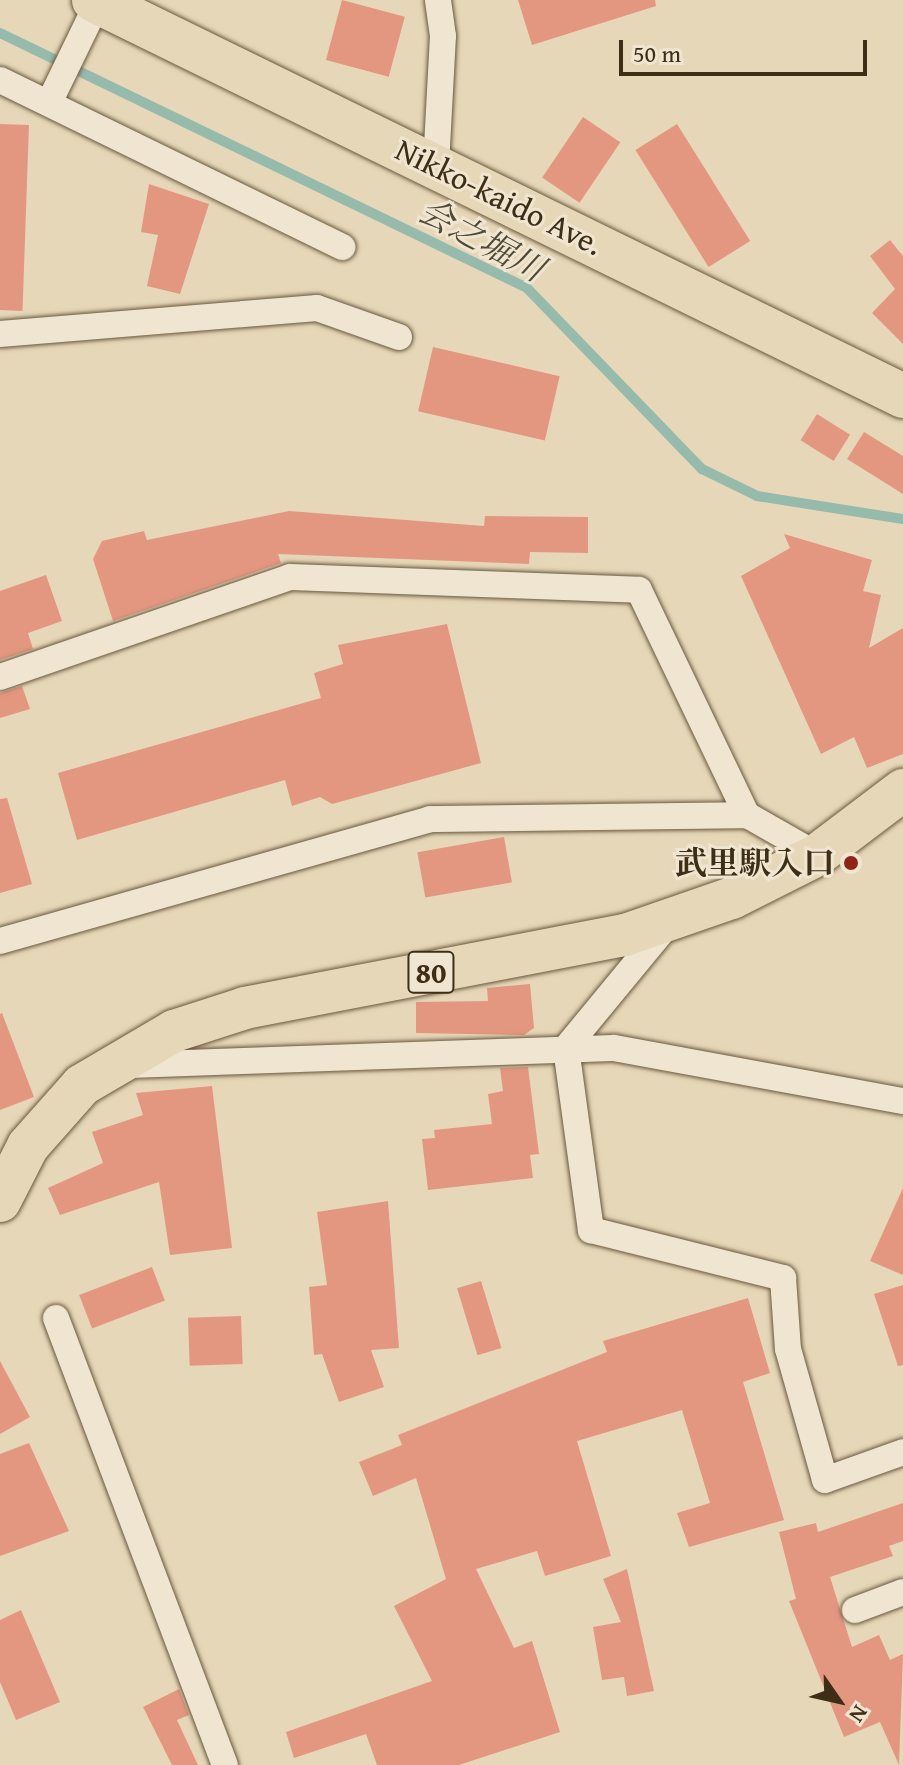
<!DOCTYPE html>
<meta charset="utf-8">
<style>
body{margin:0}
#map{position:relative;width:903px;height:1765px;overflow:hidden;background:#e6d7b8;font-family:"Gentium Book Plus","Noto Serif JP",serif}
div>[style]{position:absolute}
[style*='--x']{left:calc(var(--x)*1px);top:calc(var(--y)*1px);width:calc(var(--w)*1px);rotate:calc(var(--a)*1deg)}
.stream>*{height:10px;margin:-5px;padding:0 5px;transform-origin:5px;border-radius:5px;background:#96baac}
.building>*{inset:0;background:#e49780;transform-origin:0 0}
.roads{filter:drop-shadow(0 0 2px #69583e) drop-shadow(0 0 2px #69583e)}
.street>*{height:26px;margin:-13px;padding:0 13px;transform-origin:13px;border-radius:13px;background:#efe5d1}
.primary>*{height:42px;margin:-21px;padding:0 21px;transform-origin:21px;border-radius:21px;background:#e6d7b8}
.highway>*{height:44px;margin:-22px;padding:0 22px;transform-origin:22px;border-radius:22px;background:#e6d7b8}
.dots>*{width:22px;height:22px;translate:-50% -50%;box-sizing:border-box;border:4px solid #efe5d1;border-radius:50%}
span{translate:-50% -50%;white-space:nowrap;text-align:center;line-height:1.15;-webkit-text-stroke:6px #efe5d1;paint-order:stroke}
.shield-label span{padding:2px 6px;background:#efe5d1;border:2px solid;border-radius:6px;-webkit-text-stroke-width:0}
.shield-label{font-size:30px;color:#3f2e16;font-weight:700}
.street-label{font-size:32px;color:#3f2e16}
.poi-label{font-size:32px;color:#3f2e16;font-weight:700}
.right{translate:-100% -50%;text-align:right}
.water-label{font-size:34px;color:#504a34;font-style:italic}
.north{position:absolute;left:799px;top:1661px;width:80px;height:80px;-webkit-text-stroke:6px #efe5d1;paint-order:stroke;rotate:124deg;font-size:22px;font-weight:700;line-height:32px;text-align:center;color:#3f2e16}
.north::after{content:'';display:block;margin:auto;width:28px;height:36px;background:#3f2e16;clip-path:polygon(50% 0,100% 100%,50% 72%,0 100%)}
.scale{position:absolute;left:619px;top:40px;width:248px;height:36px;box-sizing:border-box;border:4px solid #3f2e16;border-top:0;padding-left:10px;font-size:24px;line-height:28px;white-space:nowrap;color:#3f2e16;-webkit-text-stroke:6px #efe5d1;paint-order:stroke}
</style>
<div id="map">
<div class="stream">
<i style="--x:0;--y:33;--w:585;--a:25.82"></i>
<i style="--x:527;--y:288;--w:252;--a:46"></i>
<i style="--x:702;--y:469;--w:61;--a:26.1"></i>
<i style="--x:757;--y:496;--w:148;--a:9"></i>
</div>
<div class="building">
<i style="left:342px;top:0;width:65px;height:62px;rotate:15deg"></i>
<i style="clip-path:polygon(518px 0,655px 0,656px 6px,532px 45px)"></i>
<i style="left:583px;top:117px;width:45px;height:73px;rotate:34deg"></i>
<i style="left:0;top:124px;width:29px;height:186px;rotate:2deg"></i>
<i style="left:677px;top:124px;width:138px;height:49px;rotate:58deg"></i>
<i style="clip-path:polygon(149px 184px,209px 204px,180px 294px,147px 286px,158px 235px,141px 232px)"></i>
<i style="clip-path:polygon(890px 240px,903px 256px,903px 344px,872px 313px,895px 289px,870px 256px)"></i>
<i style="left:433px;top:347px;width:130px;height:66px;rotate:13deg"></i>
<i style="left:817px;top:414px;width:39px;height:31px;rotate:32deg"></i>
<i style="clip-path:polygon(864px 432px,903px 456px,903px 494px,847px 459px)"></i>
<i style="clip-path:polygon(289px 511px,484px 526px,485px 516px,588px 517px,588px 553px,530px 552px,529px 564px,278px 554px,281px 563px,113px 621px,93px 559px,102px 541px,144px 531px,147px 540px)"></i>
<i style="clip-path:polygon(784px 534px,872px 560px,863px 591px,881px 595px,869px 648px,903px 628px,903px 754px,867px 768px,854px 737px,821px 754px,741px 576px,790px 548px)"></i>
<i style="clip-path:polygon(46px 575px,62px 621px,28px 633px,33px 649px,0 660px,0 591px)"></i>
<i style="clip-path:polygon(447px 624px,481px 763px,332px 804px,320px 797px,292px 806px,285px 780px,77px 840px,58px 773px,321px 698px,314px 673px,343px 664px,338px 645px)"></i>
<i style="clip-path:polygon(22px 686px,30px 709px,0 718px,0 693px)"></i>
<i style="clip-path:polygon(7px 798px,32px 884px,0 893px,0 799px)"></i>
<i style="left:504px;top:837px;width:46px;height:88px;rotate:80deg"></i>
<i style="clip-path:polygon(530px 984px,534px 1028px,524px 1035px,416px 1033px,416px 1002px,488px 1001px,487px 988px)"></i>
<i style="clip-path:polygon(2px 1013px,34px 1097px,0 1110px,0 1014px)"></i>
<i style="clip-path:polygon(528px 1067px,539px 1154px,530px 1155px,533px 1178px,428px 1190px,422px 1139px,435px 1138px,434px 1130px,492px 1124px,488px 1094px,503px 1091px,500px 1068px)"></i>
<i style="clip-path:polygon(212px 1086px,232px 1248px,170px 1255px,159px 1182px,60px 1215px,48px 1188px,103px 1163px,92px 1132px,143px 1115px,136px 1093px)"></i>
<i style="clip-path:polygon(903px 1188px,903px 1275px,870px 1261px)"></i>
<i style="clip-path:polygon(388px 1201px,399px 1348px,371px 1350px,384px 1387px,339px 1402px,322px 1354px,314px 1355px,309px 1287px,327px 1285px,317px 1212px)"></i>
<i style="left:152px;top:1267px;width:36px;height:78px;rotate:69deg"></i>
<i style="left:481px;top:1281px;width:70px;height:25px;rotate:73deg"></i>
<i style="clip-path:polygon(903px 1285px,903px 1365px,898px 1366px,874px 1294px)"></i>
<i style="clip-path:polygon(748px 1298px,770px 1373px,743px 1382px,784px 1520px,689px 1547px,677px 1513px,710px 1503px,682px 1410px,577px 1441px,611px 1556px,545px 1576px,537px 1551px,476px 1569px,514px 1648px,532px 1641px,560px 1732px,459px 1765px,377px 1765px,366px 1734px,294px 1758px,286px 1732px,432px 1681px,394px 1606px,446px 1579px,416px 1478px,373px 1496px,359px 1462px,402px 1445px,398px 1435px,607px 1352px,603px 1341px)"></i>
<i style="left:241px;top:1316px;width:48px;height:53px;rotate:88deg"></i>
<i style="clip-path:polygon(0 1361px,30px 1417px,0 1434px)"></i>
<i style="clip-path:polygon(29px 1443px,69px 1531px,0 1556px,0 1454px)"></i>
<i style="clip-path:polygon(903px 1503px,903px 1541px,889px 1546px,893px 1556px,830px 1577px,852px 1647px,879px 1635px,890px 1660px,903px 1654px,899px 1765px,880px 1722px,844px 1737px,789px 1601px,796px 1599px,779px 1532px,816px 1523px,818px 1532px)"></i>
<i style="clip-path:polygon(627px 1569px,654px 1691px,627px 1696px,624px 1677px,602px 1680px,593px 1627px,621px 1622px,603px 1579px)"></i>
<i style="clip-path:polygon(21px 1610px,60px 1702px,16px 1720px,0 1682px,0 1620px)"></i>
<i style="clip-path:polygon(179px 1689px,189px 1715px,177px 1720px,198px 1765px,172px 1765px,143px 1707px)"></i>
</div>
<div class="roads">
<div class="street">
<i style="--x:0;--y:80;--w:381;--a:26"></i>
<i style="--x:49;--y:103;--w:112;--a:-64.1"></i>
<i style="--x:436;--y:165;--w:129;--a:-86.9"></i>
<i style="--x:443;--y:36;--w:36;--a:-98"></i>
<i style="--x:0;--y:334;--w:318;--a:-4.7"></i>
<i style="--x:317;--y:308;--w:87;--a:19.5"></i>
<i style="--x:0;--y:677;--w:307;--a:-19"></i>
<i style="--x:290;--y:577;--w:349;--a:2.1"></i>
<i style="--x:639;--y:590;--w:250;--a:64.4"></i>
<i style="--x:669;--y:923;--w:162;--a:129.5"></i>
<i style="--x:566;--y:1048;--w:184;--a:82.2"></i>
<i style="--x:591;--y:1230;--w:198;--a:14"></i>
<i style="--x:783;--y:1278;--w:71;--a:86"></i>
<i style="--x:788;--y:1349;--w:136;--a:74.2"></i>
<i style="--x:825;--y:1480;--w:83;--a:-19.7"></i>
<i style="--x:0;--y:941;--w:447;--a:-15.8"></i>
<i style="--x:430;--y:819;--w:317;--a:-0.7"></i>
<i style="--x:747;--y:815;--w:81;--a:29.7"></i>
<i style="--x:128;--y:1065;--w:486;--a:-2"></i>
<i style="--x:614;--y:1048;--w:294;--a:10.4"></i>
<i style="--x:56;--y:1318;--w:478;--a:69.3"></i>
<i style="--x:855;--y:1610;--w:51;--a:-20.6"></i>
</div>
<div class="primary">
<i style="--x:0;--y:1201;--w:62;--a:-63"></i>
<i style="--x:28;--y:1146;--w:81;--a:-48.5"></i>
<i style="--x:82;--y:1085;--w:107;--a:-30.4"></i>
<i style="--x:174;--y:1031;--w:75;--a:-17.9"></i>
<i style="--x:245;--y:1008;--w:387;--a:-10.9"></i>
<i style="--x:625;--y:935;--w:113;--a:-19.1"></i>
<i style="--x:732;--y:898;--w:95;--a:-26.8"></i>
<i style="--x:817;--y:855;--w:108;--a:-37.1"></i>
</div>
<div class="highway">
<i style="--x:94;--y:0;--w:901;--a:26.08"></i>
</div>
</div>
<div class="dots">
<i style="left:851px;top:863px;background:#8f2418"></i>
</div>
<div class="shield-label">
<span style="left:431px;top:972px">80</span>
</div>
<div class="street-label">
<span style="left:499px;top:197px;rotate:26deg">Nikko-kaido Ave.</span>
</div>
<div class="poi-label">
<span class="right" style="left:835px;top:863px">武里駅入口</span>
</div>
<div class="water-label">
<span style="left:482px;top:239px;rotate:28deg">会之堀川</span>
</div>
<div class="north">N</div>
<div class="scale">50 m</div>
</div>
